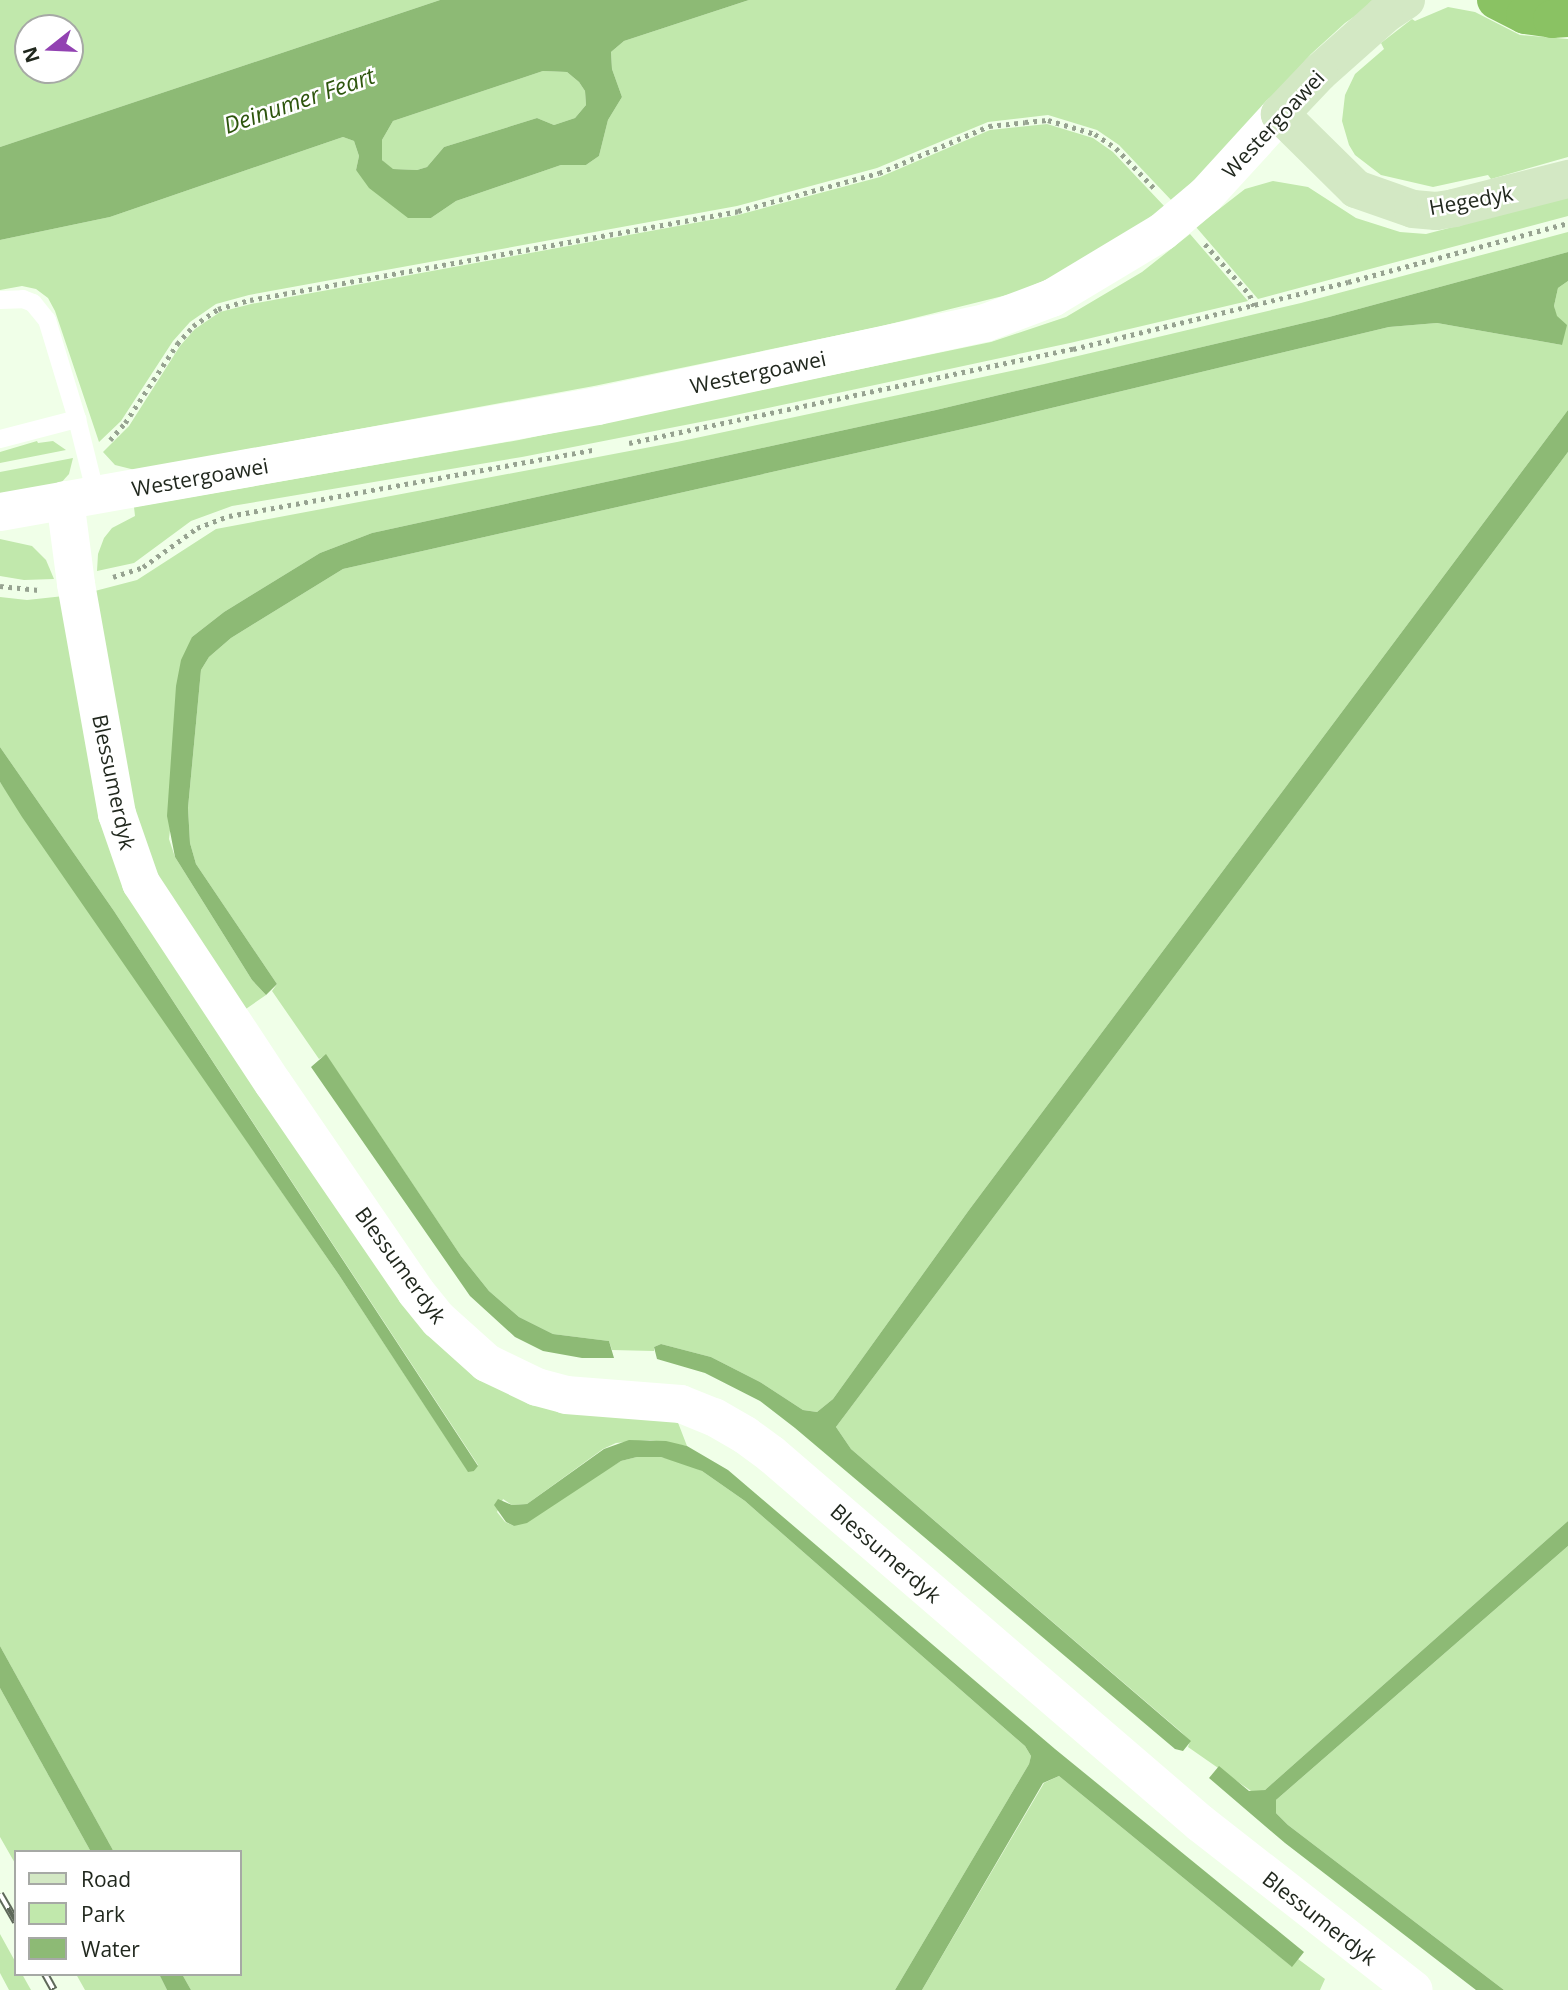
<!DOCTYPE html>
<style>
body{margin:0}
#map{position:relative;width:1568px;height:1990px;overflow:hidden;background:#f0ffe8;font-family:"Open Sans",sans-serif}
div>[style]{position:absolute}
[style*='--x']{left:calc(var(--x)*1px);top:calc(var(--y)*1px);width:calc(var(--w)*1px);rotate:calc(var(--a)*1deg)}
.green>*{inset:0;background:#c1e8ac}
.water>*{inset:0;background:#8dba75}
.path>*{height:4.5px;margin-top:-2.25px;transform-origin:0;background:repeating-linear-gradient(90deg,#97a391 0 3.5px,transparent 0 8.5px)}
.service>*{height:18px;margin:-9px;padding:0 9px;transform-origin:9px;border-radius:9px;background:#fff}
.tertiary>*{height:38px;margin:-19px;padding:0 19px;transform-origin:19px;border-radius:19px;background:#fff}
.secondary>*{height:38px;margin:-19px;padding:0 19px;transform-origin:19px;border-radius:19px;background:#d3e8c4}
.trunk>*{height:38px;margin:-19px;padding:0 19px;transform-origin:19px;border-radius:19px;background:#8ac263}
.rail>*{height:8px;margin-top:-4px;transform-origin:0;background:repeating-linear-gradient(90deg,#fff 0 16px,#5e685a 0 32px);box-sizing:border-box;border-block:2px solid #5e685a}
span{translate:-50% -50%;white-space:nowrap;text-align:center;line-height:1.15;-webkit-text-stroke:5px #fff;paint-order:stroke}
.street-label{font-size:21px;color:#21281e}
.water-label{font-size:23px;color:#2d550d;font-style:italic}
.legend{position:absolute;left:14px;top:1850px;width:228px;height:126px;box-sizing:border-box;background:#fff;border:2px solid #a6a9a5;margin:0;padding:9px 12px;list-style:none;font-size:21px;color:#21281e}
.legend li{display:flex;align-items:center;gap:14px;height:35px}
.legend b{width:35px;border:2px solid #a6a9a5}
.north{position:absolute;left:14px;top:14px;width:70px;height:70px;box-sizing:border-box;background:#fff;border:2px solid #a6a9a5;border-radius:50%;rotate:252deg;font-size:19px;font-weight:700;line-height:28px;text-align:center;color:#21281e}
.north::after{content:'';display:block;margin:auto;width:24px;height:32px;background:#9242b2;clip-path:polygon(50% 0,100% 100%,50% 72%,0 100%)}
</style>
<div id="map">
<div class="green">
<i style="clip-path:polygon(evenodd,0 0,440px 0,0 147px,0 0,28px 28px,70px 28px,70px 70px,28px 70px,28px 28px)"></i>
<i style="clip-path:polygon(749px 0,1378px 0,1345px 23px,1311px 54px,1219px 158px,1172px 201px,1119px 145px,1097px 130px,1048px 115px,988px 122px,877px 168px,737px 206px,249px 295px,216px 304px,190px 322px,173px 341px,121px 421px,99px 442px,55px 311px,48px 298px,36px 289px,22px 286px,0 290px,0 240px,110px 217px,343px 137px,354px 141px,359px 156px,356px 170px,431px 218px,456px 201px,561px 165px,586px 165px,599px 156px,608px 120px,622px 97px,612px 69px,611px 52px,624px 41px)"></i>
<i style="clip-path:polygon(1448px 7px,1475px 12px,1520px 35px,1568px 39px,1568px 157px,1491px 179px,1488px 175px,1433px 187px,1381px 175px,1355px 155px,1349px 145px,1342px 121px,1345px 95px,1355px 74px,1384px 49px,1381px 43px,1412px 19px,1415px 21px)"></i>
<i style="clip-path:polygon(543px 71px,567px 72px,579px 82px,585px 91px,586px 105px,575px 118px,554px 125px,537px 118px,444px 147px,427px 167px,417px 170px,392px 169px,382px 160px,382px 140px,393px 121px)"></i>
<i style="clip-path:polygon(1047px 124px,1093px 138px,1113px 152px,1165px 207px,1135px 230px,1055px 276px,1015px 293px,878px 327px,594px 386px,135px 470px,115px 465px,103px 452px,129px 426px,180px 346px,195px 329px,220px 312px,251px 304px,738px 215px,880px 177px,990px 130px)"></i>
<i style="clip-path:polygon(1273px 181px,1308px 187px,1356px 218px,1400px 232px,1426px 234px,1568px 197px,1568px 216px,1258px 299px,1196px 227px,1245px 189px)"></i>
<i style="clip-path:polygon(1568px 232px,1568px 252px,1329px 317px,936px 410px,372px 533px,320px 553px,224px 612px,192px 637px,169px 839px,175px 857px,252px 980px,266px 995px,243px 1011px,177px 912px,140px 843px,91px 592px,137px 580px,216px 529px,677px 442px,1044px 364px,1301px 303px)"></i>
<i style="clip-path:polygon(1190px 234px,1248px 301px,1070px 343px,726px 417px,522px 457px,232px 506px,191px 521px,134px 563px,97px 571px,98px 554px,104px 538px,112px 528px,135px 516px,134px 507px,519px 440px,991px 342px,1066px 317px,1142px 272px)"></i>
<i style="clip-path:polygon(1568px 281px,1568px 410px,969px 1210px,833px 1399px,817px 1412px,803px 1410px,760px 1382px,711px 1357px,661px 1344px,654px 1347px,654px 1351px,612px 1350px,609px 1341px,553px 1334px,519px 1317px,489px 1291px,461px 1256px,326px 1055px,319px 1059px,272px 991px,277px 984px,196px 864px,190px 843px,188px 808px,201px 670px,209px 657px,231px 638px,343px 569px,985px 424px,1389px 327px,1437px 323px,1562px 345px,1554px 306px,1558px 288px)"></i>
<i style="clip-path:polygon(37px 441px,38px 443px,53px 441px,66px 450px,0 463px,0 452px)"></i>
<i style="clip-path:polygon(1568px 452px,1568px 1521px,1265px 1790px,1254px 1793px,1188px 1747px,1190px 1741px,1180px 1731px,851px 1449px,836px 1427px)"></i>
<i style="clip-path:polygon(73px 458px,69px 474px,60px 484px,0 495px,0 472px)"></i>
<i style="clip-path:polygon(0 539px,32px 546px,46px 560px,54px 579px,24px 580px,0 576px)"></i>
<i style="clip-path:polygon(64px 596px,94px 774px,431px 1332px,677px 1420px,687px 1446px,650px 1440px,616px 1443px,603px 1449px,527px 1504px,512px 1505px,503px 1499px,497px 1512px,505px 1522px,514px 1526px,621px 1461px,637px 1457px,661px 1457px,683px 1462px,702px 1471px,745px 1501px,1025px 1746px,1031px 1756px,1029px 1764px,895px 1990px,191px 1990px,182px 1974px,240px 1974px,240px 1852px,114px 1852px,0 1646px,0 782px,339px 1275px,468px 1471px,474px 1471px,478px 1465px,114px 911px,0 747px,0 597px,27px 600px)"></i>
<i style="clip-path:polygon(1568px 1546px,1568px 1990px,1504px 1990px,1288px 1825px,1276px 1813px,1276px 1800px)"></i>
<i style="clip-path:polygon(0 1688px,91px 1852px,16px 1852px,16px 1865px,0 1837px)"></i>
<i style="clip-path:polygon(1059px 1776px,1291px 1966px,1298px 1959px,1325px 1979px,1320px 1990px,922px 1990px,1044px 1783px)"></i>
<i style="clip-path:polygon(0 1934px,16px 1963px,16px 1974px,22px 1974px,31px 1990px,9px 1990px,0 1973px)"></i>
<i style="clip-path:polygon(76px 1974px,159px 1974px,167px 1990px,85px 1990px)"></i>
</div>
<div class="water">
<i style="clip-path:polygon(evenodd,440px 0,749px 0,624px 41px,611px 52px,612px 69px,622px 97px,608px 120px,599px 156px,586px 165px,561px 165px,456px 201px,431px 218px,408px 218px,369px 188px,356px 170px,359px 156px,354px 141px,343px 137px,110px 217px,0 240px,0 147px,440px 0,543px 71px,567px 72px,579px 82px,585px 91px,586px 105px,575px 118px,554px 125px,537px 118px,444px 147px,427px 167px,417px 170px,393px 169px,382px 160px,382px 140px,393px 121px,543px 71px)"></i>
<i style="clip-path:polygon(1568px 252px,1568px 281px,1558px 288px,1554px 306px,1557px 316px,1567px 325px,1562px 345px,1437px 323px,1389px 327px,985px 424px,343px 569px,231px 638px,209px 657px,201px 670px,188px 808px,190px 843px,196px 864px,277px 984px,266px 995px,252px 980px,175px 857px,167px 816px,176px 686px,181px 660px,192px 637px,224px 612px,320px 553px,372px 533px,936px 410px,1329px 317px)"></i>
<i style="clip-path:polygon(1568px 410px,1568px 452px,836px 1427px,851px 1449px,1191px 1741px,1183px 1751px,1175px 1749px,795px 1428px,760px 1401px,705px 1373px,657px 1359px,654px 1347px,661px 1344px,711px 1357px,760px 1382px,803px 1410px,817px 1412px,833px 1399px,969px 1210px)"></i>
<i style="clip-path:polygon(0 747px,114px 911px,478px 1466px,474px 1471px,468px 1472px,339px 1275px,22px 817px,0 782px)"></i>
<i style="clip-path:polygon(326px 1054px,461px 1256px,489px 1291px,519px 1317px,553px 1334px,609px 1341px,614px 1358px,582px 1358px,543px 1351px,515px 1337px,470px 1296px,311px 1067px)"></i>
<i style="clip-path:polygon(629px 1440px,666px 1441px,687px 1446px,728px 1470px,1055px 1749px,1304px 1952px,1292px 1967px,1059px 1776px,1043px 1783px,922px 1990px,895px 1990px,1029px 1764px,1031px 1756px,1025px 1746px,745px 1501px,702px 1471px,661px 1457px,637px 1457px,621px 1461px,527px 1523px,514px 1526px,506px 1522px,494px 1505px,498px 1499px,512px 1505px,527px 1504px,604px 1449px)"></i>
<i style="clip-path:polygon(1568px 1521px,1568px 1546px,1276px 1800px,1276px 1813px,1288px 1825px,1504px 1990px,1476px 1990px,1285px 1843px,1209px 1778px,1219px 1766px,1249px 1791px,1265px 1790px)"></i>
<i style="clip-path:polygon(0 1646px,114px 1852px,91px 1852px,0 1688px)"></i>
<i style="clip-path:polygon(159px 1974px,182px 1974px,191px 1990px,167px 1990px)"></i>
</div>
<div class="path">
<i style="--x:1205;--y:244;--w:68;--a:48.6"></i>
<i style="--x:1250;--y:295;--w:12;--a:70"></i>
<i style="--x:110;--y:440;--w:23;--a:-49"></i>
<i style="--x:125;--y:423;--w:95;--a:-56.6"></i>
<i style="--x:177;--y:344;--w:24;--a:-48"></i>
<i style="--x:193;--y:326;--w:30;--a:-34"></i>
<i style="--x:218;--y:309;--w:33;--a:-16"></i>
<i style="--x:250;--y:300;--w:496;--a:-10.3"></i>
<i style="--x:738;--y:211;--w:146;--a:-15.1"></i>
<i style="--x:879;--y:173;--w:120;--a:-23.1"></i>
<i style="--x:989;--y:126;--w:36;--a:-6"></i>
<i style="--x:1025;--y:122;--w:23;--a:-5"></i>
<i style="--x:1048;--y:120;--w:49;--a:16.6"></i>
<i style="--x:1095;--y:134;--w:25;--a:34"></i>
<i style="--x:1116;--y:148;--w:55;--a:46.5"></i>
<i style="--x:629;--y:443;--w:454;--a:-12"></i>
<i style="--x:1073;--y:349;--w:283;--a:-13.7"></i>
<i style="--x:1348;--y:282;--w:228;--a:-15"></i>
<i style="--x:113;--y:577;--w:32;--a:-18"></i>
<i style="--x:143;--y:567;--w:67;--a:-35.8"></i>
<i style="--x:197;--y:528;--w:34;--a:-21"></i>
<i style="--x:229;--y:516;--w:370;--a:-10.3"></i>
<i style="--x:0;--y:586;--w:39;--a:6"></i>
</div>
<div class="service">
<i style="--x:0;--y:300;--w:23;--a:-2"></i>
<i style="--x:23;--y:299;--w:11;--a:22"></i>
<i style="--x:33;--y:303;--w:22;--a:51"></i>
<i style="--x:47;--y:320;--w:103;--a:73.1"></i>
<i style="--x:77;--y:419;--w:78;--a:76"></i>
<i style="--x:0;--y:439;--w:80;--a:-14.6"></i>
</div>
<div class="tertiary">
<i style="--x:65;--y:500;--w:85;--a:82.5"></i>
<i style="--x:76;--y:584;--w:234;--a:79.9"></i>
<i style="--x:117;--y:814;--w:73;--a:70.8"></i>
<i style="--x:141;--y:883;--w:240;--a:56.6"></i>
<i style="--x:273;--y:1083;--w:253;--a:55.6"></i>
<i style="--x:416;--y:1292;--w:36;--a:51"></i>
<i style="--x:439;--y:1320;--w:64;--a:41.9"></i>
<i style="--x:487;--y:1363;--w:55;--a:25.6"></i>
<i style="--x:537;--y:1387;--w:30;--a:15"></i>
<i style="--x:566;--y:1395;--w:115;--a:4.5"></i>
<i style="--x:681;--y:1404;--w:35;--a:22"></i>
<i style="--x:714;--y:1417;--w:36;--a:30"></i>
<i style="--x:745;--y:1435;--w:32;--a:36"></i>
<i style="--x:771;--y:1454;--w:566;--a:40.7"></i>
<i style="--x:1200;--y:1823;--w:271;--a:38"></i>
<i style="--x:0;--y:512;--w:607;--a:-10.05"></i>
<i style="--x:598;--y:406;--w:396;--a:-12.1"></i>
<i style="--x:985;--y:323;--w:72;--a:-20.5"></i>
<i style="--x:1052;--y:298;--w:128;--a:-31"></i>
<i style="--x:1162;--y:232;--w:57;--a:-40.1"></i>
<i style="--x:1206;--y:195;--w:110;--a:-47.6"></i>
</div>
<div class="secondary">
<i style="--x:1406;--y:0;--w:27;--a:146"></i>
<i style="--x:1384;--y:15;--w:87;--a:138.3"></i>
<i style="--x:1319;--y:73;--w:57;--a:133.6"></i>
<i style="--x:1280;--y:114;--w:107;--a:44.6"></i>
<i style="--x:1356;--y:189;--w:60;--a:19.3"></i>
<i style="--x:1413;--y:209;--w:23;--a:5"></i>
<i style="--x:1436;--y:211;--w:18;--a:-9"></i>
<i style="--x:1454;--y:208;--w:118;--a:-14.3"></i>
</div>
<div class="trunk">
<i style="--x:1496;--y:0;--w:33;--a:27"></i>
<i style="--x:1525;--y:15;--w:27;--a:8"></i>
<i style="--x:1552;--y:19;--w:16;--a:-4"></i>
</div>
<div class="rail">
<i style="--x:0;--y:1894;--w:32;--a:60"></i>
<i style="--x:45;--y:1974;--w:18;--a:61"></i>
</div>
<div class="street-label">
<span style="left:1273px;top:124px;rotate:-47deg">Westergoawei</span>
<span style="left:1471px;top:200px;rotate:-10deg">Hegedyk</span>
<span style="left:758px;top:372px;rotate:-12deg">Westergoawei</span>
<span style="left:200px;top:477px;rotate:-10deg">Westergoawei</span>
<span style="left:114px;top:782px;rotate:78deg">Blessumerdyk</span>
<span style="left:401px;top:1265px;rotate:54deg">Blessumerdyk</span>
<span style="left:886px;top:1553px;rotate:41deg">Blessumerdyk</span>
<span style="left:1320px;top:1918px;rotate:38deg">Blessumerdyk</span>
</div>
<div class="water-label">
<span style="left:299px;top:100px;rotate:-19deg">Deinumer Feart</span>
</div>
<ul class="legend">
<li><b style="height:9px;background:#d3e8c4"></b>Road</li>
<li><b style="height:19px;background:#c1e8ac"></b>Park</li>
<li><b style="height:19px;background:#8dba75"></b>Water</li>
</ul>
<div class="north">N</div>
</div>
